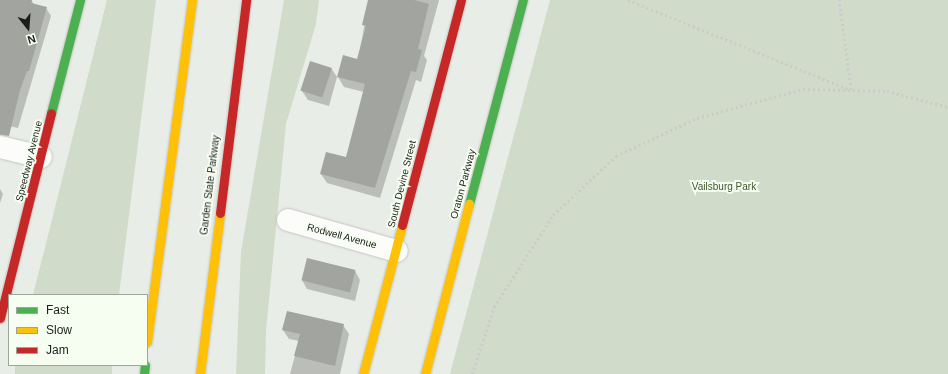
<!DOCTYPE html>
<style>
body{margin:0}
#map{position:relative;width:948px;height:374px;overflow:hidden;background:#e9ede7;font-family:Helvetica,sans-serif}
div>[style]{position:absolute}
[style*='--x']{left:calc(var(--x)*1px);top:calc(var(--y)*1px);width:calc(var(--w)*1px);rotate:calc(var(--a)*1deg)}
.green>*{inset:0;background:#d0dbc9;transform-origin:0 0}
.shadow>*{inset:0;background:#0003}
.building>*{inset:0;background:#a1a49f;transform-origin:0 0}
.path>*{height:2.5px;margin-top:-1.25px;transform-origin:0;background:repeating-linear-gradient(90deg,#cbccca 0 2px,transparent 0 5px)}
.roads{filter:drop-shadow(0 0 1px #c4c6c2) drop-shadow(0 0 1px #c4c6c2)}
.street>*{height:22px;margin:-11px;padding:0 11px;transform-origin:11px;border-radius:11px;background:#fcfcfb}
.fast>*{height:9px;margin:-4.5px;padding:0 4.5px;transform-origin:4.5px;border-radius:4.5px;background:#4caf50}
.slow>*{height:9px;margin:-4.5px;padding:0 4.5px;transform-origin:4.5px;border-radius:4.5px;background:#ffc107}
.jam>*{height:9px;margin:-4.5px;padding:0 4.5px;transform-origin:4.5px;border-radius:4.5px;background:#c62828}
span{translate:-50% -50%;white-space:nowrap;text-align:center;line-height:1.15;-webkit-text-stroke:4px #f6fdf1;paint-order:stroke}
.street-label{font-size:10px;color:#1b1e19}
.park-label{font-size:10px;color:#3c5629}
.legend{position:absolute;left:8px;top:294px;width:140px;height:72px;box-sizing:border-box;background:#f6fdf1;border:1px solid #9ea49b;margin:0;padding:5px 7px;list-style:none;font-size:12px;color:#1b1e19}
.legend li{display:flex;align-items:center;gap:8px;height:20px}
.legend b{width:20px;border:1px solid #9ea49b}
.north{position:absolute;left:8px;top:8px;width:40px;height:40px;-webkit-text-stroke:3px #f6fdf1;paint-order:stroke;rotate:163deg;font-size:11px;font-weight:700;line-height:16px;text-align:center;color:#1b1e19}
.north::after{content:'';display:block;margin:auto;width:14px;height:18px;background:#1b1e19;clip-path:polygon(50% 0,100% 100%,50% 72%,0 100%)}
</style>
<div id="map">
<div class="green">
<i style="clip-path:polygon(107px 0,156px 0,119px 295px,33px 295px)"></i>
<i style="clip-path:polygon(284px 0,319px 0,316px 24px,286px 124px,266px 331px,265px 374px,236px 374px,241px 252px)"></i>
<i style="clip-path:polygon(550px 0,948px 0,948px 374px,450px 374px)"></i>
<i style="left:15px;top:365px;width:97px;height:9px"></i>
</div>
<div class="shadow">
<i style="clip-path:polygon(1px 0,31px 0,34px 4px,46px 8px,51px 16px,18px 128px,0 124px)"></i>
<i style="clip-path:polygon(369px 0,439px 0,424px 56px,427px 60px,421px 82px,416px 80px,380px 198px,327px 183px,321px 174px,347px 158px,364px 92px,344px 87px,338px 77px,358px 60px)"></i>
<i style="clip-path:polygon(331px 68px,337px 77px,329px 106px,308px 100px,302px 91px)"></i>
<i style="clip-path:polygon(0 189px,3px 194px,0 203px)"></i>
<i style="clip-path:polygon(355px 271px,360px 280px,355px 301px,307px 289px,302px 280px)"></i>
<i style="clip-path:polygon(343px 325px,349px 334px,340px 374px,290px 374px,299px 341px,289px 339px,283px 330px)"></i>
</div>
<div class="building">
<i style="clip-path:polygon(0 0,32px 0,31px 3px,47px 7px,29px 71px,27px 71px,20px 90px,9px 136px,0 135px)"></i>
<i style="clip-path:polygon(368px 0,414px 0,429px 4px,418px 49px,422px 50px,416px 72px,411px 71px,375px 188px,320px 174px,326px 152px,346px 157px,365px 84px,337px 77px,343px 55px,357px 59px,366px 26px,362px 25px)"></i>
<i style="left:310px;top:61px;width:23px;height:31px;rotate:18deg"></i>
<i style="left:307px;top:258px;width:50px;height:23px;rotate:14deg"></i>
<i style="clip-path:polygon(287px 311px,344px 324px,335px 366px,294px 356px,300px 334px,282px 330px)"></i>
</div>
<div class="path">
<i style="--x:628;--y:0;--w:240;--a:22"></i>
<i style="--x:851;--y:90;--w:91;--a:-97.6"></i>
<i style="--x:472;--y:374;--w:71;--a:-71.8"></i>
<i style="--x:494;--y:307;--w:109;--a:-57.3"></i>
<i style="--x:553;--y:215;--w:86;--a:-43.1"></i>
<i style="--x:616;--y:156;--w:89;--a:-25.1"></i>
<i style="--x:697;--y:118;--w:110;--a:-15.3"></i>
<i style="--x:803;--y:89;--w:84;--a:1.4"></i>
<i style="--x:887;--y:91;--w:63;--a:14.7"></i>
</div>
<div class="roads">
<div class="street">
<i style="--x:0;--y:147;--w:42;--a:13.7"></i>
<i style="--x:288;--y:220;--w:113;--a:15.9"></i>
</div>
<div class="fast">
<i style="--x:51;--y:113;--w:117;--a:-75.6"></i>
<i style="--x:469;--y:204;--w:211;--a:-75.2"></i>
<i style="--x:144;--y:374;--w:9;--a:-84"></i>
</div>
<div class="slow">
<i style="--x:147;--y:342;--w:345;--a:-82.5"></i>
<i style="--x:200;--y:374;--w:162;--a:-82.9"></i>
<i style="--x:363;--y:374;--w:154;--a:-75.3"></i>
<i style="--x:425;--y:374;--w:176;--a:-75.5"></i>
</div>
<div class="jam">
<i style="--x:220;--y:213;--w:215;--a:-83"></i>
<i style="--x:402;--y:225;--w:233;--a:-75.3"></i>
<i style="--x:0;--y:318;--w:211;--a:-76"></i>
</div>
</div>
<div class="street-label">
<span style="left:29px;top:161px;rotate:-76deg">Speedway Avenue</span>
<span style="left:402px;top:184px;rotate:-76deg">South Devine Street</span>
<span style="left:463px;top:184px;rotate:-75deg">Oraton Parkway</span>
<span style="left:210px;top:185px;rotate:-83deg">Garden State Parkway</span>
<span style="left:342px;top:236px;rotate:15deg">Rodwell Avenue</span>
</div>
<div class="park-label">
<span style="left:724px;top:187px">Vailsburg Park</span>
</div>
<ul class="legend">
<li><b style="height:5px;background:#4caf50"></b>Fast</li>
<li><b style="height:5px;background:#ffc107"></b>Slow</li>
<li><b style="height:5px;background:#c62828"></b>Jam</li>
</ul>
<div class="north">N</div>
</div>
